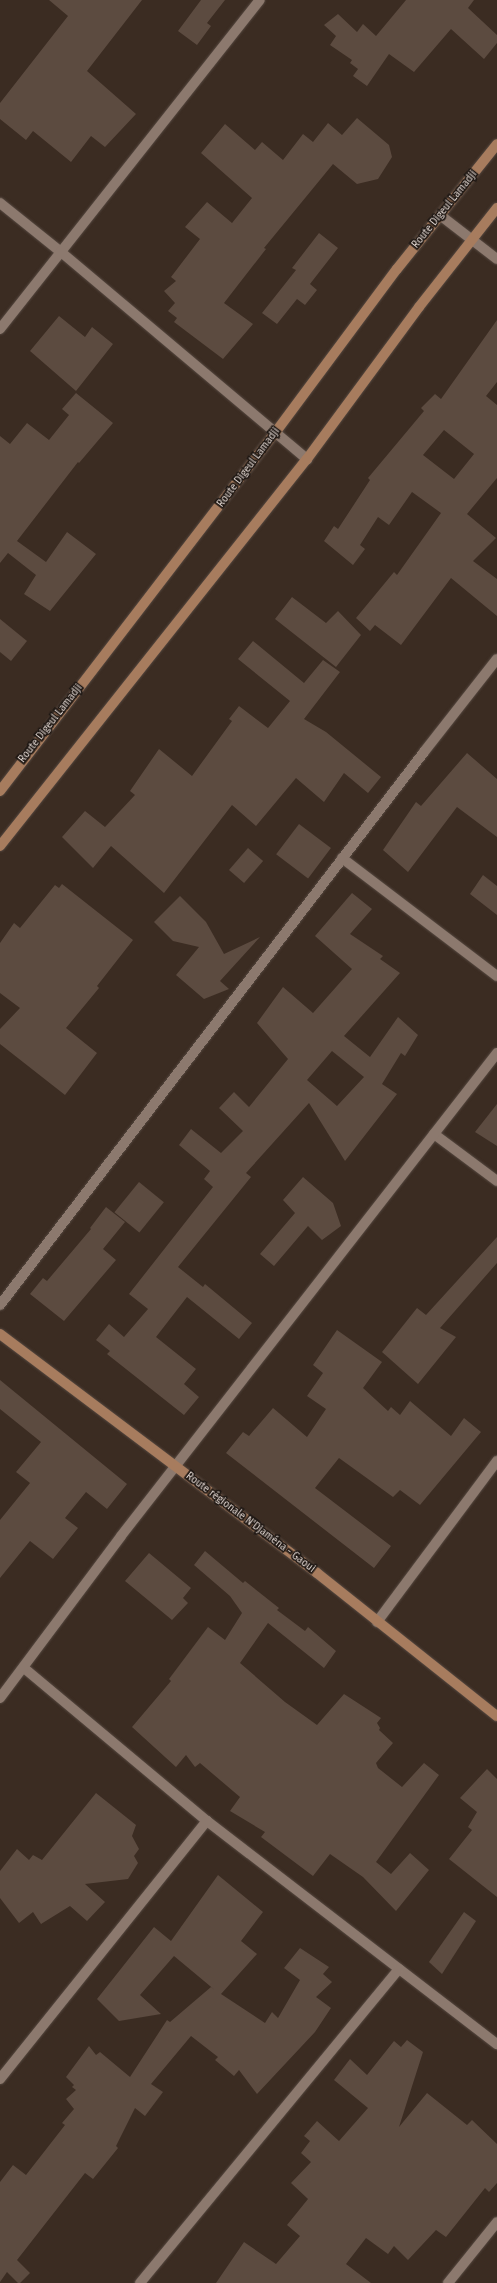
<!DOCTYPE html>
<meta charset="utf-8">
<style>
body{margin:0}
#map{position:relative;width:497px;height:2283px;overflow:hidden;background:#3b2c22;font-family:"Fira Sans",sans-serif}
div>[style]{position:absolute}
[style*='--x']{left:calc(var(--x)*1px);top:calc(var(--y)*1px);width:calc(var(--w)*1px);rotate:calc(var(--a)*1deg)}
.building>*{inset:0;background:#5c4b40;transform-origin:0 0}
.roads{filter:drop-shadow(0 0 1px #554840) drop-shadow(0 0 1px #554840)}
.street>*{height:10px;margin:-5px;padding:0 5px;transform-origin:5px;border-radius:5px;background:#8c796e}
.secondary>*{height:10px;margin:-5px;padding:0 5px;transform-origin:5px;border-radius:5px;background:#a77c5e}
span{translate:-50% -50%;white-space:nowrap;text-align:center;line-height:1.15;-webkit-text-stroke:3.5px #1d1612;paint-order:stroke}
.street-label{font-size:10px;color:#e6dbd5}
</style>
<div id="map">
<div class="building">
<i style="clip-path:polygon(49px 0,142px 0,87px 71px,136px 114px,105px 147px,91px 136px,71px 162px,33px 131px,26px 140px,0 119px,0 103px,68px 16px)"></i>
<i style="clip-path:polygon(201px 0,225px 0,207px 23px,211px 26px,197px 45px,178px 31px)"></i>
<i style="clip-path:polygon(406px 0,474px 0,468px 8px,497px 35px,497px 43px,484px 59px,451px 29px,414px 72px,389px 54px,367px 86px,353px 76px,358px 69px,350px 63px,352px 60px,330px 45px,336px 36px,324px 25px,338px 14px,357px 32px,363px 24px,376px 36px)"></i>
<i style="clip-path:polygon(357px 118px,389px 145px,392px 157px,378px 179px,357px 184px,333px 164px,301px 203px,264px 248px,266px 249px,224px 303px,253px 324px,223px 359px,174px 322px,177px 318px,168px 311px,175px 303px,164px 291px,176px 281px,171px 277px,200px 239px,185px 227px,207px 202px,232px 223px,252px 198px,201px 153px,225px 124px,255px 150px,262px 142px,283px 160px,303px 134px,313px 142px,328px 123px,342px 135px)"></i>
<i style="clip-path:polygon(319px 233px,338px 248px,310px 284px,317px 290px,305px 305px,297px 299px,277px 324px,262px 313px,296px 270px,292px 268px)"></i>
<i style="clip-path:polygon(59px 316px,85px 337px,92px 327px,113px 344px,76px 391px,30px 351px)"></i>
<i style="clip-path:polygon(evenodd,497px 320px,497px 382px,486px 396px,497px 405px,497px 478px,467px 514px,496px 538px,473px 561px,497px 579px,497px 616px,451px 578px,401px 645px,375px 625px,370px 631px,356px 618px,394px 572px,397px 575px,441px 513px,412px 492px,389px 525px,378px 517px,360px 545px,365px 549px,353px 565px,324px 541px,334px 526px,338px 529px,370px 480px,368px 478px,424px 411px,421px 408px,435px 394px,441px 399px,497px 320px,444px 430px,474px 454px,454px 479px,423px 455px,444px 430px)"></i>
<i style="clip-path:polygon(76px 393px,113px 423px,79px 463px,78px 462px,17px 541px,46px 562px,67px 532px,96px 554px,50px 611px,24px 594px,36px 575px,8px 553px,0 563px,0 436px,10px 444px,27px 423px,49px 440px,69px 415px,62px 409px)"></i>
<i style="clip-path:polygon(292px 597px,326px 623px,338px 611px,361px 635px,336px 667px,275px 619px)"></i>
<i style="clip-path:polygon(0 619px,27px 641px,11px 661px,0 652px)"></i>
<i style="clip-path:polygon(253px 641px,304px 683px,323px 660px,340px 672px,304px 719px,326px 732px,381px 777px,368px 793px,344px 773px,324px 802px,296px 778px,256px 826px,232px 805px,164px 893px,111px 846px,93px 868px,62px 837px,85px 811px,105px 827px,135px 795px,130px 791px,159px 749px,192px 776px,232px 721px,229px 719px,239px 706px,268px 728px,290px 701px,238px 659px)"></i>
<i style="clip-path:polygon(467px 753px,497px 779px,497px 837px,457px 807px,408px 872px,383px 850px,416px 802px,421px 806px)"></i>
<i style="left:299px;top:824px;width:40px;height:38px;rotate:37deg"></i>
<i style="left:248px;top:848px;width:20px;height:29px;rotate:41deg"></i>
<i style="clip-path:polygon(483px 875px,497px 886px,497px 915px,470px 894px)"></i>
<i style="clip-path:polygon(62px 884px,133px 940px,97px 986px,99px 988px,66px 1028px,97px 1053px,65px 1095px,0 1044px,0 1029px,20px 1008px,0 993px,0 943px,14px 923px,20px 928px,55px 885px,59px 888px)"></i>
<i style="clip-path:polygon(evenodd,352px 893px,372px 909px,350px 934px,383px 956px,380px 959px,400px 973px,344px 1036px,370px 1057px,398px 1017px,418px 1035px,405px 1056px,401px 1053px,382px 1084px,397px 1094px,345px 1161px,309px 1103px,246px 1173px,251px 1177px,178px 1267px,203px 1287px,205px 1284px,252px 1323px,239px 1339px,187px 1297px,156px 1337px,196px 1369px,184px 1384px,199px 1397px,184px 1415px,107px 1354px,110px 1351px,96px 1340px,109px 1324px,124px 1337px,148px 1309px,129px 1294px,213px 1187px,204px 1179px,210px 1171px,179px 1145px,191px 1129px,221px 1153px,243px 1131px,219px 1108px,234px 1092px,249px 1107px,288px 1059px,257px 1023px,283px 987px,313px 1013px,352px 969px,315px 936px,352px 893px,332px 1051px,364px 1077px,337px 1106px,307px 1080px,332px 1051px)"></i>
<i style="clip-path:polygon(180px 896px,206px 922px,224px 954px,260px 937px,220px 981px,229px 989px,204px 999px,176px 975px,199px 947px,173px 941px,154px 922px)"></i>
<i style="clip-path:polygon(497px 1104px,497px 1146px,475px 1132px)"></i>
<i style="clip-path:polygon(303px 1177px,333px 1203px,341px 1226px,322px 1240px,308px 1226px,274px 1266px,260px 1254px,295px 1213px,283px 1200px)"></i>
<i style="left:139px;top:1182px;width:32px;height:39px;rotate:39deg"></i>
<i style="clip-path:polygon(106px 1207px,125px 1222px,103px 1249px,116px 1260px,64px 1321px,30px 1294px,43px 1278px,47px 1281px,91px 1229px,90px 1228px)"></i>
<i style="clip-path:polygon(497px 1237px,497px 1263px,440px 1328px,456px 1337px,418px 1384px,382px 1352px,417px 1308px,426px 1315px)"></i>
<i style="clip-path:polygon(337px 1330px,382px 1362px,363px 1388px,388px 1411px,391px 1407px,400px 1415px,410px 1401px,451px 1436px,464px 1418px,481px 1432px,420px 1505px,400px 1490px,393px 1497px,339px 1458px,315px 1488px,391px 1546px,374px 1568px,226px 1453px,243px 1432px,249px 1436px,273px 1408px,307px 1437px,326px 1409px,307px 1396px,323px 1373px,313px 1365px)"></i>
<i style="clip-path:polygon(0 1380px,127px 1484px,107px 1509px,86px 1492px,65px 1518px,78px 1528px,53px 1559px,30px 1541px,0 1578px,0 1520px,30px 1483px,16px 1472px,41px 1442px,0 1409px)"></i>
<i style="clip-path:polygon(205px 1551px,243px 1583px,245px 1581px,279px 1608px,277px 1610px,305px 1631px,308px 1627px,336px 1651px,324px 1668px,268px 1623px,240px 1663px,285px 1702px,317px 1725px,344px 1694px,381px 1718px,377px 1723px,380px 1728px,379px 1730px,393px 1743px,376px 1763px,378px 1768px,402px 1787px,424px 1763px,439px 1775px,376px 1862px,391px 1874px,410px 1853px,429px 1870px,396px 1911px,363px 1877px,330px 1854px,313px 1876px,261px 1837px,265px 1832px,230px 1811px,240px 1797px,200px 1763px,195px 1767px,186px 1755px,176px 1767px,132px 1727px,171px 1681px,169px 1679px,208px 1627px,225px 1640px,242px 1613px,230px 1596px,194px 1565px)"></i>
<i style="clip-path:polygon(149px 1553px,191px 1588px,183px 1598px,188px 1603px,172px 1620px,125px 1581px)"></i>
<i style="clip-path:polygon(487px 1769px,497px 1779px,497px 1897px,449px 1859px,472px 1830px,468px 1827px,477px 1812px,460px 1798px)"></i>
<i style="clip-path:polygon(96px 1793px,136px 1825px,132px 1836px,139px 1849px,134px 1856px,138px 1863px,128px 1879px,85px 1884px,105px 1902px,87px 1921px,70px 1906px,41px 1924px,33px 1912px,19px 1923px,0 1898px,0 1871px,17px 1849px,29px 1860px,33px 1855px,42px 1860px)"></i>
<i style="clip-path:polygon(218px 1875px,263px 1912px,241px 1941px,257px 1954px,221px 1994px,265px 2023px,272px 2012px,278px 2018px,300px 1980px,284px 1968px,300px 1948px,329px 1967px,323px 1974px,332px 1982px,316px 1997px,331px 2008px,315px 2032px,257px 2094px,239px 2070px,234px 2076px,215px 2060px,218px 2057px,191px 2036px,151px 2084px,163px 2092px,145px 2116px,135px 2108px,116px 2146px,118px 2148px,93px 2179px,85px 2173px,17px 2260px,30px 2273px,20px 2283px,18px 2283px,7px 2272px,0 2282px,0 2182px,13px 2165px,26px 2175px,65px 2125px,62px 2123px,74px 2109px,66px 2099px,76px 2090px,72px 2087px,74px 2085px,66px 2077px,89px 2046px,96px 2055px,100px 2052px,130px 2077px,167px 2020px,170px 2022px,211px 1987px,216px 1991px,174px 1956px,140px 1995px,161px 2014px,119px 2021px,97px 1999px,154px 1927px,171px 1941px)"></i>
<i style="clip-path:polygon(464px 1912px,476px 1921px,442px 1974px,429px 1962px)"></i>
<i style="clip-path:polygon(407px 2040px,423px 2052px,399px 2127px,427px 2093px,467px 2125px,472px 2120px,497px 2144px,497px 2183px,489px 2192px,485px 2188px,446px 2237px,436px 2230px,408px 2260px,394px 2246px,388px 2254px,366px 2238px,346px 2264px,371px 2283px,216px 2283px,244px 2242px,276px 2264px,300px 2236px,287px 2225px,308px 2199px,291px 2183px,311px 2162px,301px 2153px,310px 2141px,304px 2136px,317px 2121px,339px 2141px,368px 2108px,334px 2080px,350px 2059px,367px 2075px,394px 2041px,401px 2047px)"></i>
</div>
<div class="roads">
<div class="street">
<i style="--x:0;--y:203;--w:78;--a:38.8"></i>
<i style="--x:61;--y:252;--w:322;--a:40.1"></i>
<i style="--x:440;--y:215;--w:72;--a:37.7"></i>
<i style="--x:0;--y:329;--w:419;--a:-51.7"></i>
<i style="--x:342;--y:858;--w:195;--a:37.3"></i>
<i style="--x:434;--y:1134;--w:79;--a:36.7"></i>
<i style="--x:0;--y:1305;--w:697;--a:-52.52"></i>
<i style="--x:424;--y:752;--w:118;--a:-51.9"></i>
<i style="--x:377;--y:1622;--w:201;--a:-53.3"></i>
<i style="--x:24;--y:1668;--w:239;--a:39.9"></i>
<i style="--x:207;--y:1821;--w:366;--a:37.6"></i>
<i style="--x:0;--y:1698;--w:202;--a:-53.2"></i>
<i style="--x:121;--y:1536;--w:612;--a:-52.1"></i>
<i style="--x:0;--y:2079;--w:331;--a:-51.3"></i>
<i style="--x:140;--y:2283;--w:407;--a:-50.5"></i>
<i style="--x:448;--y:2283;--w:78;--a:-51.2"></i>
</div>
<div class="secondary">
<i style="--x:0;--y:791;--w:451;--a:-52.5"></i>
<i style="--x:275;--y:433;--w:204;--a:-53.4"></i>
<i style="--x:397;--y:269;--w:160;--a:-51.3"></i>
<i style="--x:0;--y:846;--w:494;--a:-51.6"></i>
<i style="--x:307;--y:459;--w:189;--a:-53.6"></i>
<i style="--x:419;--y:307;--w:126;--a:-51.8"></i>
<i style="--x:0;--y:1334;--w:397;--a:37"></i>
<i style="--x:317;--y:1573;--w:230;--a:38.5"></i>
</div>
</div>
<div class="street-label">
<span style="left:445px;top:210px;rotate:-51deg">Route Digeul Lamadji</span>
<span style="left:249px;top:468px;rotate:-53deg">Route Digeul Lamadji</span>
<span style="left:51px;top:724px;rotate:-52deg">Route Digeul Lamadji</span>
<span style="left:250px;top:1523px;rotate:37deg">Route régionale N'Djaména - Gaoui</span>
</div>
</div>
